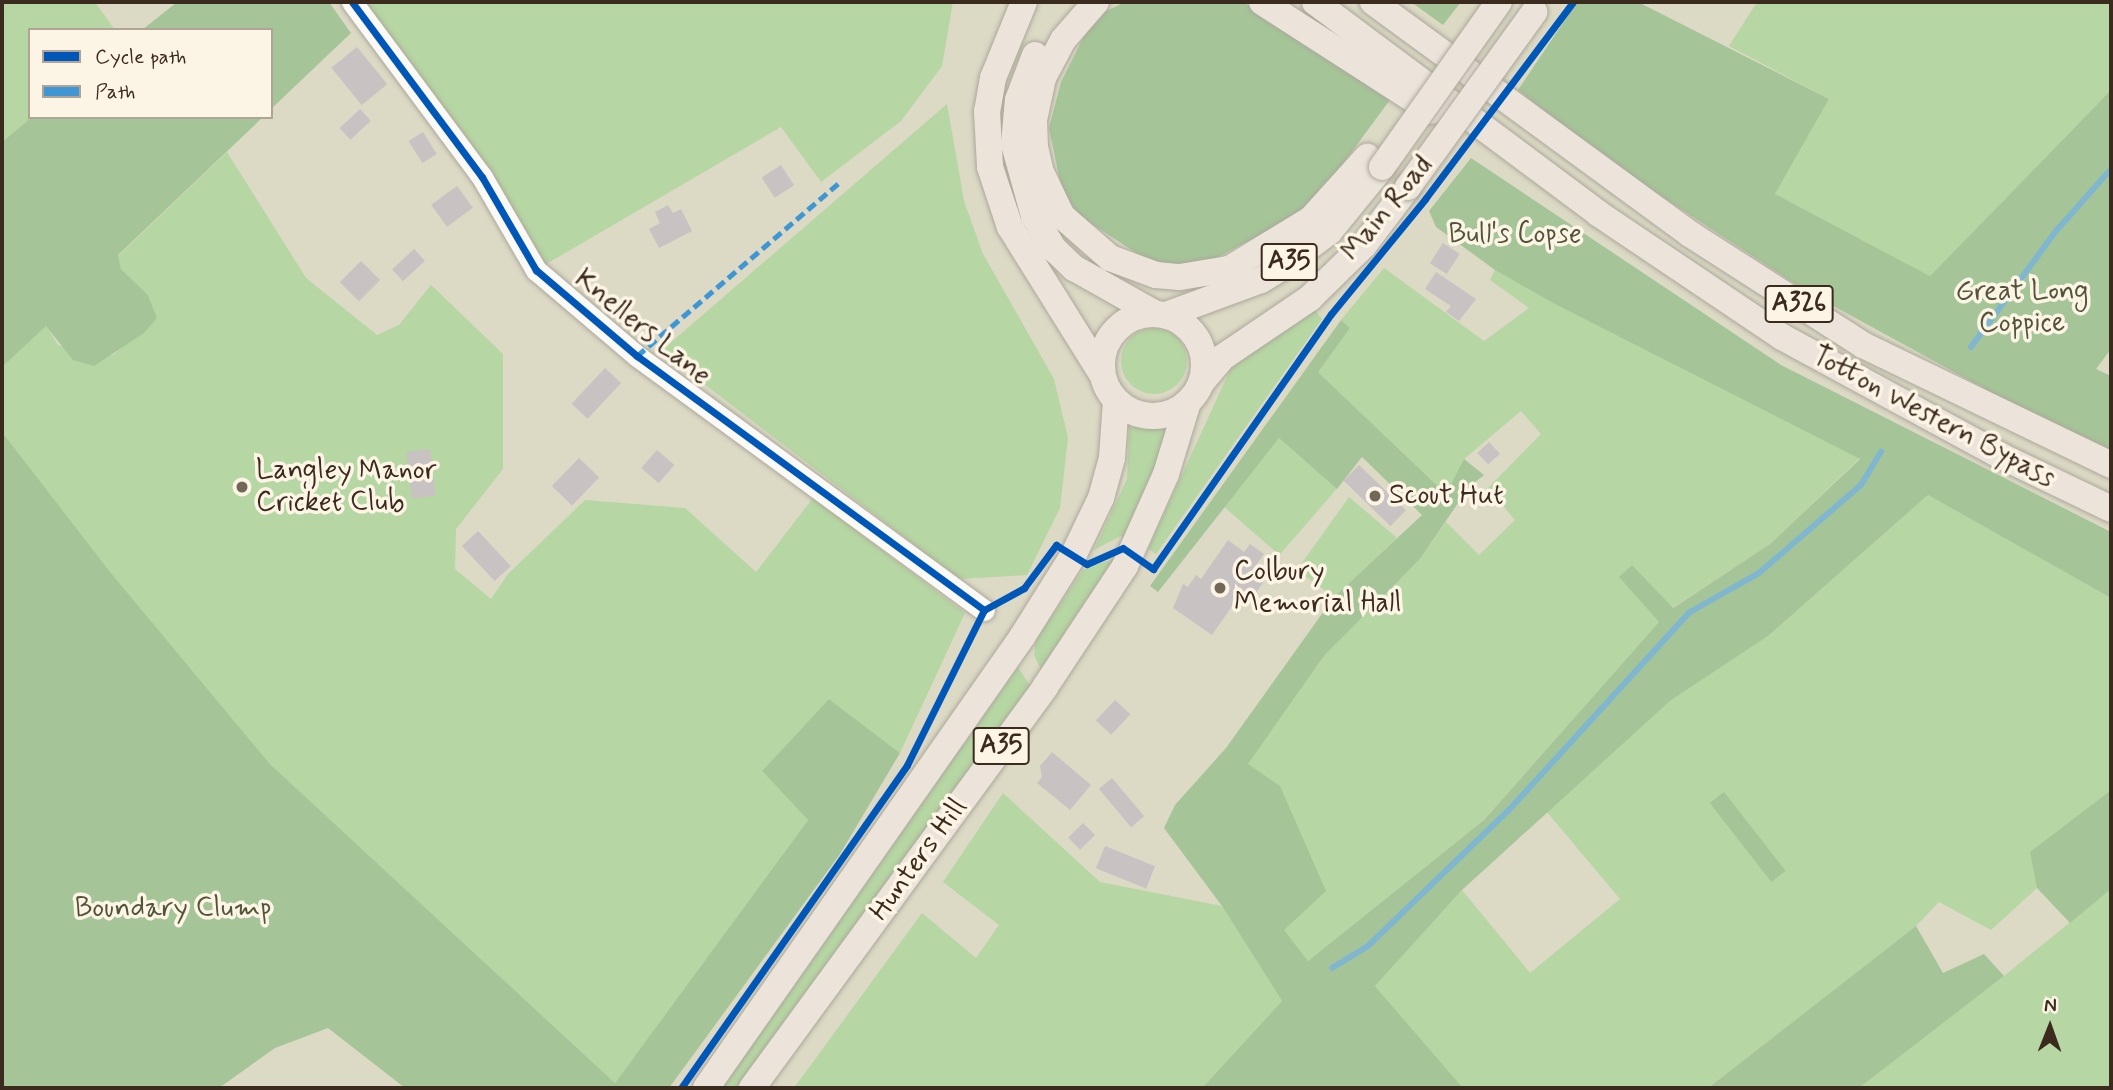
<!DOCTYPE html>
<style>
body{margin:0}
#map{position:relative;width:2113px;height:1090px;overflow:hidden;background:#dcd9c5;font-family:Mynerve,sans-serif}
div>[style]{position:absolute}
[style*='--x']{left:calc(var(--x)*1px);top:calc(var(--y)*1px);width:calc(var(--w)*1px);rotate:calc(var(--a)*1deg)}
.green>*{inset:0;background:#b6d6a3;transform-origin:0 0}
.round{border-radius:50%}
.forest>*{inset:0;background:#a5c598;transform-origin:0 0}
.stream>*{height:6px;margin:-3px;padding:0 3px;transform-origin:3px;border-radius:3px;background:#80b7cf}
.building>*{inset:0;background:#c8c2c3;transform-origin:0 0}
.roads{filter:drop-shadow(0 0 2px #aca89b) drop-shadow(0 0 2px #aca89b)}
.minor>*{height:21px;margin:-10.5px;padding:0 10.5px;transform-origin:10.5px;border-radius:10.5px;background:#faf9f6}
.major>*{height:26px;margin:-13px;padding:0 13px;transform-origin:13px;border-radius:13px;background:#ece4db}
.major>.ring{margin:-13px;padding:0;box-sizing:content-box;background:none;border:26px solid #ece4db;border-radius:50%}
.bridges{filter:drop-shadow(0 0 2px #aca89b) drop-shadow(0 0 2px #aca89b)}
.major-bridge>*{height:26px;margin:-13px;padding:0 13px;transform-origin:13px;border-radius:13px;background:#ece4db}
.quiet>*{height:5px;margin-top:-2.5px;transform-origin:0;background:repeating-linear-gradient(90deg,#3e96d5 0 10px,transparent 0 15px)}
.cycleway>*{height:7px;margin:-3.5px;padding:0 3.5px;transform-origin:3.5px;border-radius:3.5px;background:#0057b8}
.dots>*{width:19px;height:19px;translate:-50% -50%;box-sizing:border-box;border:4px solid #fcf5e5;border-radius:50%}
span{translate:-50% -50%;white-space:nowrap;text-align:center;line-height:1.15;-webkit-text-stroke:7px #fcf5e5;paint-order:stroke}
.shield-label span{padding:2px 5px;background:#fcf5e5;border:2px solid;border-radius:5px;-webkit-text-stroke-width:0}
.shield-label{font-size:26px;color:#3b2a1e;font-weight:700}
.street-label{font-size:28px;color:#3b2a1e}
.park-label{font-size:28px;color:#525438}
.poi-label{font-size:28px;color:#3b2a1e}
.left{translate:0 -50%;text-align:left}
.frame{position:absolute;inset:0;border:4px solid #3b2a1e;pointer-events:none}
.legend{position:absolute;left:28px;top:28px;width:245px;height:91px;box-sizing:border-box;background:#fcf5e5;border:2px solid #afa495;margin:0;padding:9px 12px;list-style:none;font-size:21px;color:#3b2a1e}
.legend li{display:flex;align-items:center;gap:14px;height:35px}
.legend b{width:35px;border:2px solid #afa495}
.north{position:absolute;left:2015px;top:992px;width:70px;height:70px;-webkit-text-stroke:5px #fcf5e5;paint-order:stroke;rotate:1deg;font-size:19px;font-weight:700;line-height:28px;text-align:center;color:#3b2a1e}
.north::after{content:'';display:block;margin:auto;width:24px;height:32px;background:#3b2a1e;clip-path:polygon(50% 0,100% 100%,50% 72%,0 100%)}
</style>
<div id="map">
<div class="green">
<i style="clip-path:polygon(2px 2px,95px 2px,115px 30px,30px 30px,32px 117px,2px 142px)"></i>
<i style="clip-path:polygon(352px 2px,953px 2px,942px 66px,901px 121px,821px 182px,781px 127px,536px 270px)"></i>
<i style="clip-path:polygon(1757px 2px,2111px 2px,2111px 90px,1930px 276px,1775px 194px,1829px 99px,1729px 46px)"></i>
<i style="clip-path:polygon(947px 104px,964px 201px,983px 254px,1054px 379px,1068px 438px,1060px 508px,1027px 575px,959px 579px,661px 351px)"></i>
<i style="clip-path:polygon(227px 152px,306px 278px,377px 335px,399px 325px,431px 285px,503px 354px,503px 469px,456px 529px,455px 569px,491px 599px,508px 574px,585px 500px,685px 508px,756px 572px,813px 498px,965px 613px,900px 753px,829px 699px,762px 771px,808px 820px,615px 1083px,270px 764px,111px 573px,2px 432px,2px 367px,46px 325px,58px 345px,113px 355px,157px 318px,148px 295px,121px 269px,118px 256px)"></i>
<i style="clip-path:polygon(1384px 268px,1484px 341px,1529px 308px,1490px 280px,1495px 270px,1860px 458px,1770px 544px,1672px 608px,1632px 565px,1620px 578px,1660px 621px,1484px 820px,1308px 961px,1283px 930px,1248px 764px,1324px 656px,1420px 559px,1446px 522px,1479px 555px,1515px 520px,1488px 488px,1541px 434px,1521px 411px,1464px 459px,1447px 495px,1317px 371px,1350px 328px,1341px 320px)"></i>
<i style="clip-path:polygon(1313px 308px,1322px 319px,1156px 554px,1148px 549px,1231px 368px)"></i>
<i class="round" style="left:1121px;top:328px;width:66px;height:66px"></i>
<i style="clip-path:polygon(1129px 427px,1173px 429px,1128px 538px,1121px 536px,1094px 550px,1127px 479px)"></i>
<i style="left:1279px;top:438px;width:77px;height:88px;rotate:41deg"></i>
<i style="clip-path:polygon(1928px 495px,2111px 598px,2111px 790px,2031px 852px,2037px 888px,1991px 930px,1939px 902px,1916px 926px,1708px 1088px,1463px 1088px,1375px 986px,1462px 890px,1530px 973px,1620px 899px,1547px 812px,1670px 701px,1768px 636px)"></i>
<i style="clip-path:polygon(1349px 497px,1397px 538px,1334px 597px,1297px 570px)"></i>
<i style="clip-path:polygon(1118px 557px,1042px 672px,1034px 655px,1036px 640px,1083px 570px)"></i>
<i style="clip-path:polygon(1018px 667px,1032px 689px,736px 1088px,722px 1088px)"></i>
<i style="clip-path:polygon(1003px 793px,1100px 882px,1222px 906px,1282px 1001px,1202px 1088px,794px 1088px,922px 913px,976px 958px,999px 925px,943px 882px)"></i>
<i style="clip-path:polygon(2111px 889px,2111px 1088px,1859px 1088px,2004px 976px)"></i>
</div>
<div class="forest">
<i style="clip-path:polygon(177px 2px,329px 2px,351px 33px,271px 109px,271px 30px,142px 30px)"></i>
<i style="clip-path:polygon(1125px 2px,1242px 2px,1287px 26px,1392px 97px,1331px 180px,1298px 215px,1212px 260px,1173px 265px,1144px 258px,1078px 215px,1062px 191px,1049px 128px,1061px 82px,1083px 38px,1100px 14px)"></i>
<i style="clip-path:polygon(1411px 2px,1461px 2px,1443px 25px)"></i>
<i style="clip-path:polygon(1577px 2px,1638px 2px,1829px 99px,1775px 194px,1930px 276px,2111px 90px,2111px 349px,2096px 369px,2111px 376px,2111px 450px,2009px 402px,1806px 291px,1606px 160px,1518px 90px)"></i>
<i style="clip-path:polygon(32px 117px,263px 117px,118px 255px,121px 269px,148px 295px,157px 318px,144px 333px,94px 366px,73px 360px,46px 326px,2px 367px,2px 142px)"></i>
<i style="clip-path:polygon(1471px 158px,1781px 365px,2111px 532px,2111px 598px,1928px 495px,1768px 636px,1670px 701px,1462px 890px,1375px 986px,1463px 1088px,1202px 1088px,1282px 1001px,1222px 906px,1164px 828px,1175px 805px,1226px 748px,1334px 597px,1422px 515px,1362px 457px,1337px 489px,1279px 438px,1158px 592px,1150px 586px,1341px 320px,1350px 328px,1318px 372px,1446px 494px,1464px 459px,1484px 475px,1469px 487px,1420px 559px,1324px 656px,1248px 764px,1280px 786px,1326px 891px,1284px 930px,1308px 961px,1484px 820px,1659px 622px,1619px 577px,1632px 565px,1673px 608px,1770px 544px,1860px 459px,1555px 304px,1495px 270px,1436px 227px,1429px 211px)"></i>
<i style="clip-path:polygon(2px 432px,111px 573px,270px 764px,615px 1083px,808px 820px,762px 771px,829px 699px,900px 753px,840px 854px,669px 1088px,405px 1088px,328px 1028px,275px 1048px,219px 1088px,2px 1088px)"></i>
<i style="clip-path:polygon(2111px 790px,2111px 889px,2070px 923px,2037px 888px,2030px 852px)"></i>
<i style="left:1724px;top:792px;width:100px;height:18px;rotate:52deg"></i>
<i style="clip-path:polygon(1916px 926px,1943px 973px,1984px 954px,2004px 976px,1859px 1088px,1708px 1088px)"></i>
</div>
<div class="stream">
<i style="--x:1971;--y:347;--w:144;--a:-53.8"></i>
<i style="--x:2056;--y:231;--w:83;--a:-48.4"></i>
<i style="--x:1332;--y:968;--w:42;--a:-31.4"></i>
<i style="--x:1368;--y:946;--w:194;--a:-44"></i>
<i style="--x:1508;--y:811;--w:270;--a:-47.6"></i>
<i style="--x:1690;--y:612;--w:79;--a:-29.5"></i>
<i style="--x:1759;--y:573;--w:135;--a:-40.8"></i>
<i style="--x:1861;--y:485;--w:39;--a:-59"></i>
</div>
<div class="building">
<i style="left:357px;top:47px;width:48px;height:33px;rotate:51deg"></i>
<i style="left:360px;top:109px;width:16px;height:28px;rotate:47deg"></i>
<i style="left:423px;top:132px;width:26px;height:17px;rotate:58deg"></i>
<i style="left:781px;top:165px;width:24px;height:23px;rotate:57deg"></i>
<i style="left:457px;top:186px;width:27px;height:32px;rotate:54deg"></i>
<i style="clip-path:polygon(668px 205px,673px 213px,681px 209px,692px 231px,659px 248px,649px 229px,660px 223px,655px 212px)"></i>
<i style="left:1443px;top:243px;width:20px;height:24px;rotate:33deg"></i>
<i style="left:414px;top:249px;width:16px;height:30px;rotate:47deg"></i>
<i style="left:361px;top:261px;width:27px;height:30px;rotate:45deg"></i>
<i style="clip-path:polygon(1436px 272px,1476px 299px,1459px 321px,1446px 312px,1451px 306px,1425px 289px)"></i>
<i style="left:605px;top:368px;width:22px;height:49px;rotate:43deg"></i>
<i style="left:1489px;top:442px;width:16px;height:16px;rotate:47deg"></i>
<i style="left:430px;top:449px;width:47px;height:24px;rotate:83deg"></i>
<i style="left:657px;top:450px;width:23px;height:24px;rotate:41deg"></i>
<i style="left:579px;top:458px;width:28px;height:39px;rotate:44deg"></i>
<i style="left:1359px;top:465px;width:65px;height:22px;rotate:44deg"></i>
<i style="left:478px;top:531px;width:48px;height:22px;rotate:47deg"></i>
<i style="clip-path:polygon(1228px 540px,1244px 552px,1250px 544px,1264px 554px,1254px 568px,1267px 577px,1251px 600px,1241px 593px,1212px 635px,1173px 608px,1183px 584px,1188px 587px,1196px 575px,1201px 579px)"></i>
<i style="left:1115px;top:700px;width:21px;height:28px;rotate:43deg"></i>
<i style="clip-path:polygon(1052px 752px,1091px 785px,1070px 810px,1037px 783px,1042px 777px,1040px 766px)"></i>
<i style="left:1112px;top:778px;width:50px;height:17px;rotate:50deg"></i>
<i style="left:1083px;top:823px;width:17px;height:21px;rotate:45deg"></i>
<i style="left:1105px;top:846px;width:54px;height:24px;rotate:22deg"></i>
</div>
<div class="roads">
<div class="minor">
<i style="--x:352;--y:2;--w:218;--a:53.4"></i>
<i style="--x:482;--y:177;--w:108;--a:59.9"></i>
<i style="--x:536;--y:270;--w:133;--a:40.4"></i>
<i style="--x:637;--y:356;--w:430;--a:36.2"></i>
</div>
<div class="major">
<i style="--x:1024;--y:2;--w:82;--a:112.2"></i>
<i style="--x:993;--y:78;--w:34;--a:100"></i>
<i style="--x:987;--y:111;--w:56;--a:86.9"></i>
<i style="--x:990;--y:167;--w:63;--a:71.6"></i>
<i style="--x:1010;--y:227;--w:173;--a:58"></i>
<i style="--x:1096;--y:2;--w:50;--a:131"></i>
<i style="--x:1063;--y:40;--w:43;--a:117.8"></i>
<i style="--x:1043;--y:78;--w:43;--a:102.1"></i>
<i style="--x:1034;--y:120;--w:27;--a:88"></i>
<i style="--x:1035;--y:147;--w:26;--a:77"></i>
<i style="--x:1041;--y:172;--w:49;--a:64.5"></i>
<i style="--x:1062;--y:216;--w:64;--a:41.2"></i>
<i style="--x:1110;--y:258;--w:49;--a:20.3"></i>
<i style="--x:1156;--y:275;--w:24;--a:5"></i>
<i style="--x:1180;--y:277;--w:50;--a:-9.3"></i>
<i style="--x:1229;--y:269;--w:96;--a:-31.4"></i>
<i style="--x:1311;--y:219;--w:84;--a:-47.9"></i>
<i style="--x:1262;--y:2;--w:201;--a:32.8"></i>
<i style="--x:1315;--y:2;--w:354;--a:36.7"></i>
<i style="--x:1599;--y:214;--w:220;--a:33.9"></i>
<i style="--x:1782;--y:337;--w:249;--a:28.5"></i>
<i style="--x:2001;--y:456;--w:122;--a:25.7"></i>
<i style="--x:1373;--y:2;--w:393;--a:36.2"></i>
<i style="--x:1690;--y:234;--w:206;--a:32.7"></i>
<i style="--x:1863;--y:345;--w:276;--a:25.8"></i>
<i style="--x:1035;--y:55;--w:48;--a:110.7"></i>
<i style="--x:1018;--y:100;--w:44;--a:95.2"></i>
<i style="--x:1014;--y:144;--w:75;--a:74.5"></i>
<i style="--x:1034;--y:216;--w:39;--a:59"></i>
<i style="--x:1054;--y:249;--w:28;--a:44"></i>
<i style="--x:1074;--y:268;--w:92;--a:29.4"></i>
<i class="ring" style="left:1102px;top:314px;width:76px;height:76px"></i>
<i style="--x:1166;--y:315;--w:101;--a:-20.2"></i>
<i style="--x:1261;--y:280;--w:23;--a:-31"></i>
<i style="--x:1281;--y:268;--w:60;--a:-36.9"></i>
<i style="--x:1329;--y:232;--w:84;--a:-50.8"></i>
<i style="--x:1201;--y:383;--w:34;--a:-50"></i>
<i style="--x:1223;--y:357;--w:105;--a:-34.1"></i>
<i style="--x:1310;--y:298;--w:76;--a:-44.5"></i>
<i style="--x:1364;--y:245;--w:73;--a:-52.8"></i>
<i style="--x:706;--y:1088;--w:551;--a:-54.98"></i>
<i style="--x:1022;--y:637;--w:98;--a:-57.9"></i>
<i style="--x:1074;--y:554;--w:62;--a:-64.3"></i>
<i style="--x:1101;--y:498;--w:41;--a:-74.6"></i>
<i style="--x:1112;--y:458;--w:57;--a:-86"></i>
<i style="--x:752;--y:1088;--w:497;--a:-53.8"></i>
<i style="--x:1045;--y:687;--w:145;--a:-56.5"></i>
<i style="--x:1125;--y:566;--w:101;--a:-66"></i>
<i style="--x:1166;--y:474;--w:75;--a:-73"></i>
</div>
</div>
<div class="bridges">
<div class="major-bridge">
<i style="--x:1382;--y:167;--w:202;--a:-54.7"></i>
<i style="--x:1408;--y:187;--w:216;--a:-54.2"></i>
</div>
</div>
<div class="quiet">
<i style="--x:637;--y:356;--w:266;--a:-40.6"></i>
</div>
<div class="cycleway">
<i style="--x:352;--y:2;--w:218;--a:53.4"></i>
<i style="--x:482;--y:177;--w:108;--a:59.9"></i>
<i style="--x:536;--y:270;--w:133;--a:40.4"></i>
<i style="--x:637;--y:356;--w:430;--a:36.2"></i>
<i style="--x:681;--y:1088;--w:394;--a:-55"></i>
<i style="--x:907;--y:765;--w:173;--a:-63.6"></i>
<i style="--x:984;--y:610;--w:46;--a:-28.8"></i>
<i style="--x:1024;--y:588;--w:54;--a:-53.3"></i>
<i style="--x:1056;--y:545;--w:36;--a:32"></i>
<i style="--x:1087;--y:564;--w:39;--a:-24"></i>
<i style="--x:1123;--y:548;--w:37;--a:35"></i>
<i style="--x:1153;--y:569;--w:311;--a:-55.1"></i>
<i style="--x:1331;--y:314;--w:149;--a:-50.7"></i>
<i style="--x:1425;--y:199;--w:246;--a:-53.1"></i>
</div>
<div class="dots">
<i style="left:242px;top:487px;background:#736758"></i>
<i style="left:1375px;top:496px;background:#736758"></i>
<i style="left:1220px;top:588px;background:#736758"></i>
</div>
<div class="shield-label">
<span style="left:1289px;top:262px">A35</span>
<span style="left:1799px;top:304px">A326</span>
<span style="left:1001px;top:746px">A35</span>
</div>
<div class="street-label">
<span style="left:1388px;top:209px;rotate:-51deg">Main Road</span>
<span style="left:642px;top:328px;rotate:39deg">Knellers Lane</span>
<span style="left:1933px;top:418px;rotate:28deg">Totton Western Bypass</span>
<span style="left:919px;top:860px;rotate:-54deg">Hunters Hill</span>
</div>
<div class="park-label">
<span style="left:1515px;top:235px">Bull's Copse</span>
<span style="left:2022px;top:308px">Great Long<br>Coppice</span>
<span style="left:173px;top:909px">Boundary Clump</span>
</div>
<div class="poi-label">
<span class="left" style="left:256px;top:487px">Langley Manor<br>Cricket Club</span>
<span class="left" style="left:1389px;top:496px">Scout Hut</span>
<span class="left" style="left:1234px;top:588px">Colbury<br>Memorial Hall</span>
</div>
<div class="frame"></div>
<ul class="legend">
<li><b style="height:9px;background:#0057b8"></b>Cycle path</li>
<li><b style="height:9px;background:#3e96d5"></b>Path</li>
</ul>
<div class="north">N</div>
</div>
